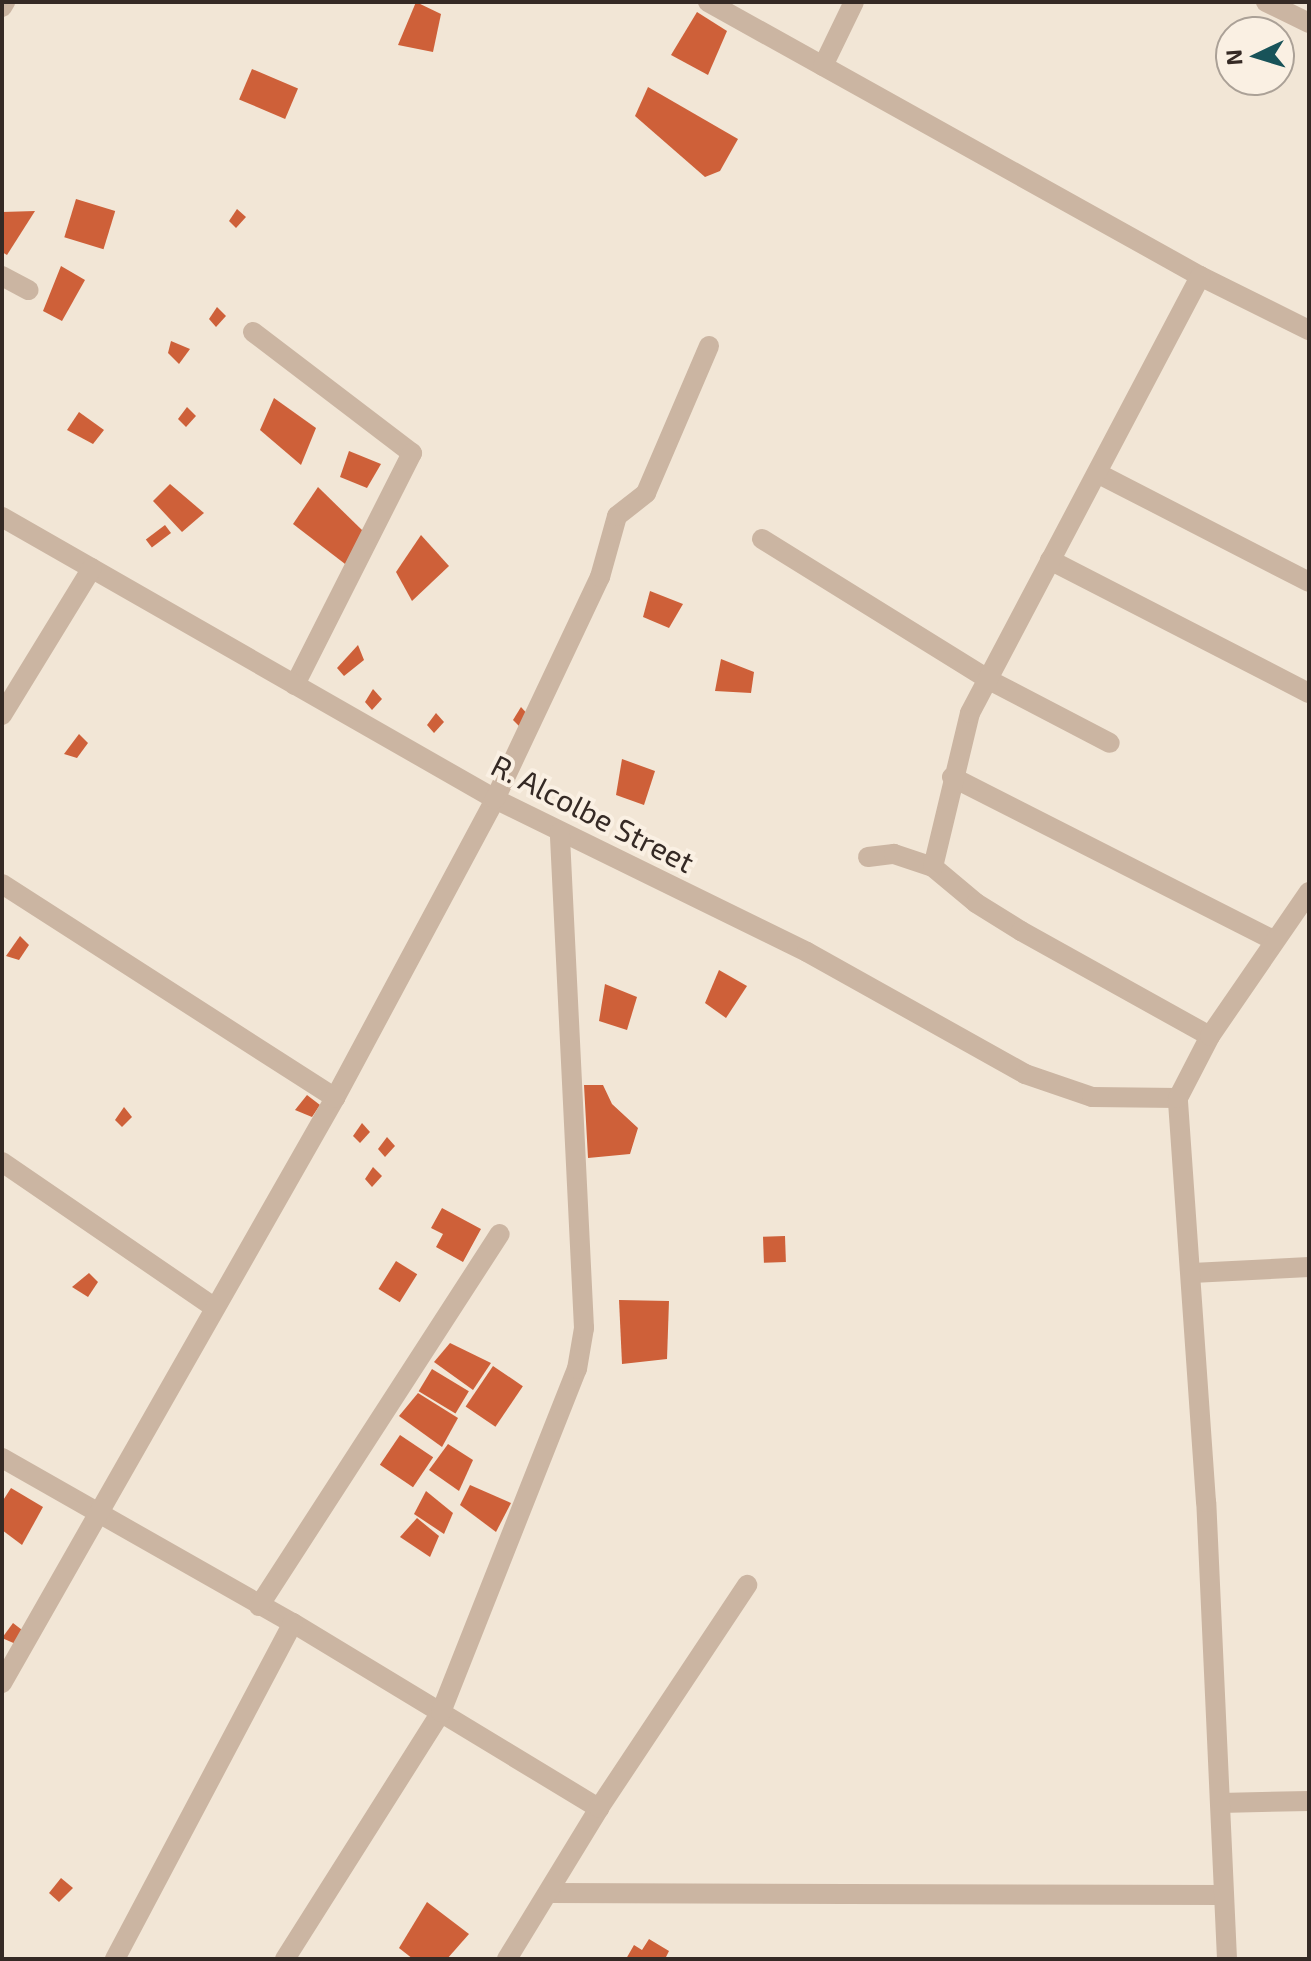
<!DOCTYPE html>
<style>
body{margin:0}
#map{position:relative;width:1311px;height:1961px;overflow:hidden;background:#f2e6d6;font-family:"Exo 2",sans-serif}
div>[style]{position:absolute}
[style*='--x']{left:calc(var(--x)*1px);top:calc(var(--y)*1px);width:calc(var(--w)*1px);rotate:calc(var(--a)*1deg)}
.building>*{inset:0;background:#ce6039;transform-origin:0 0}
.minor>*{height:20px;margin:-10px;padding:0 10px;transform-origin:10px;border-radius:10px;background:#cbb5a2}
span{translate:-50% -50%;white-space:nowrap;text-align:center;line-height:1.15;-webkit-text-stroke:8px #faf0e3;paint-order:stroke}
.street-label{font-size:30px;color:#352a25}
.frame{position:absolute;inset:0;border:4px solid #352a25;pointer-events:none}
.north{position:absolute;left:1215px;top:16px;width:80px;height:80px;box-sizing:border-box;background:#faf0e3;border:2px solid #aba197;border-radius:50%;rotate:266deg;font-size:22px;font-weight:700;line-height:32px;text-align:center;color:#352a25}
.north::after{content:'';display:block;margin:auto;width:28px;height:36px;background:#185359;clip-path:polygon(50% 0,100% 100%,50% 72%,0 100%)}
</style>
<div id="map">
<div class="building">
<i style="clip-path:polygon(416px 2px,441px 14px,433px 52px,398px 45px)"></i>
<i style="clip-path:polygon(697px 12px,727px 31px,708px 75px,671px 55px)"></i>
<i style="left:252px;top:69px;width:50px;height:33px;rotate:23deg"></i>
<i style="clip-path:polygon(648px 87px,738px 139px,720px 171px,705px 177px,635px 116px)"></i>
<i style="left:76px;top:199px;width:41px;height:40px;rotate:17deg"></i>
<i style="clip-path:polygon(237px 209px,246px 217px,236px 228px,229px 221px)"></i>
<i style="clip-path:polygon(35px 211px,7px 255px,2px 252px,2px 212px)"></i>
<i style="clip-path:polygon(61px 266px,85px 280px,62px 321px,43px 311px)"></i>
<i style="clip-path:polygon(217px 307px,226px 316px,216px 327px,209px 319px)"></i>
<i style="clip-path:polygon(171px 341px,190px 349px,179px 364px,168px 353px)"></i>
<i style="clip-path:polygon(274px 398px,316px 428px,301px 465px,260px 430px)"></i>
<i style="clip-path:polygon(187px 407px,196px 416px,186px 427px,178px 419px)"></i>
<i style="clip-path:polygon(79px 412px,104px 430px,93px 444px,67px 430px)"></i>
<i style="clip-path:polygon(349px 451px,381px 464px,367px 488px,340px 477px)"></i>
<i style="clip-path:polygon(170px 484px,204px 513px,182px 532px,153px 501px)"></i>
<i style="clip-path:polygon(318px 487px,363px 531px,349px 567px,293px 524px)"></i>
<i style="left:165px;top:525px;width:10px;height:24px;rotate:53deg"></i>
<i style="clip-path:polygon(421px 535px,449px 566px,412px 601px,396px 572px)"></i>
<i style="clip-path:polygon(650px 591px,683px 604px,669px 628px,643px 617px)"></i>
<i style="clip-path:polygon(358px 645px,364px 660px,344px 676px,337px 668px)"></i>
<i style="clip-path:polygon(721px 659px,754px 672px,751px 693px,715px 691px)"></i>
<i style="clip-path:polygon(373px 689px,382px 699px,372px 710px,365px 702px)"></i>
<i style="clip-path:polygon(521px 707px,530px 717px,520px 727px,513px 720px)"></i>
<i style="clip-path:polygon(436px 713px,444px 722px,434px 733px,427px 725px)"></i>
<i style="clip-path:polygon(79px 734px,88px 743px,77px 758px,64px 754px)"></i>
<i style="clip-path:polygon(622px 759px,655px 771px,644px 805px,616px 795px)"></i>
<i style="clip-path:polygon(20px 936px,29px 945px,19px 960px,6px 956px)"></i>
<i style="clip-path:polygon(719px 970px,747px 986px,726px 1018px,705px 1003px)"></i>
<i style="clip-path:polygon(605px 984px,637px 997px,627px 1030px,599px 1021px)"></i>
<i style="clip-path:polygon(584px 1085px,603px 1085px,612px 1104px,638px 1128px,630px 1154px,588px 1158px)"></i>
<i style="clip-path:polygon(307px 1095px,320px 1105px,312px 1117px,295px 1110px)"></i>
<i style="clip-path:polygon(124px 1107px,132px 1117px,122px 1127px,115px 1120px)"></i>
<i style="clip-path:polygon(362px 1123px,370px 1132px,360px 1143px,353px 1136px)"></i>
<i style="clip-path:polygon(387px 1137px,395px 1146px,385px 1157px,378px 1149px)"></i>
<i style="clip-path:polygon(373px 1167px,382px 1176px,372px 1187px,365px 1179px)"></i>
<i style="clip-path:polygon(442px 1208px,481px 1229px,463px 1262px,436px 1247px,443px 1234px,431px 1228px)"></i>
<i style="left:785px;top:1236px;width:26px;height:22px;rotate:88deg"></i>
<i style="left:396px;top:1261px;width:25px;height:33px;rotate:32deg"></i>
<i style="clip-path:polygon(89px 1273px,98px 1282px,88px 1297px,72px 1287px)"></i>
<i style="clip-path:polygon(619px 1300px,669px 1301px,667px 1359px,622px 1364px)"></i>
<i style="clip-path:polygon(450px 1343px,491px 1363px,473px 1390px,434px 1362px)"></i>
<i style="left:493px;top:1366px;width:36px;height:49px;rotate:34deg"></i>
<i style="left:432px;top:1369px;width:43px;height:26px;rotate:31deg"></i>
<i style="clip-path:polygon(418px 1393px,458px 1418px,442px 1447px,399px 1416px)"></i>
<i style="left:400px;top:1435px;width:40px;height:36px;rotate:34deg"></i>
<i style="clip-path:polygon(448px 1444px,473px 1460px,459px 1491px,429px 1470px)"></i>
<i style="clip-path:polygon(470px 1485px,511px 1503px,496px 1532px,460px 1505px)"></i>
<i style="clip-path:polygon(11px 1488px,43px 1507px,22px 1545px,2px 1530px,2px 1502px)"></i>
<i style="clip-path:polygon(426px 1491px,453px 1513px,444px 1534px,414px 1514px)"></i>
<i style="clip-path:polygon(417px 1518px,439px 1536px,430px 1557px,400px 1537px)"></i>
<i style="clip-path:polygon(13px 1623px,26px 1633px,18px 1645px,2px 1638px)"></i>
<i style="clip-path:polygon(61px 1878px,73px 1888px,59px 1902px,49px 1893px)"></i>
<i style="clip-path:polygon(427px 1902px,469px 1934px,447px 1959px,413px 1959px,399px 1948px)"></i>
<i style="clip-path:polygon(649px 1939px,669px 1951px,665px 1959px,626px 1959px,634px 1945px,642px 1950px)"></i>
</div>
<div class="minor">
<i style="--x:708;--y:2;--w:563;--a:29.11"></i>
<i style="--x:1200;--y:276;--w:122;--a:26.4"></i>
<i style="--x:1266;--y:2;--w:48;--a:26"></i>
<i style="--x:2;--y:7;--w:6;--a:-59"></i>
<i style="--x:823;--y:66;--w:71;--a:-64.2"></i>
<i style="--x:2;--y:276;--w:30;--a:28"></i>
<i style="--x:253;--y:332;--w:200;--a:37.3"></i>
<i style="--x:412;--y:453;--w:260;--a:116.8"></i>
<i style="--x:1099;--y:474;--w:236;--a:27.2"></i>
<i style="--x:2;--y:517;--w:568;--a:29.77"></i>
<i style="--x:495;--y:799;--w:347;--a:26.1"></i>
<i style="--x:807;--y:952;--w:250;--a:29.2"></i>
<i style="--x:1025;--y:1074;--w:71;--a:18.9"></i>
<i style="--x:1092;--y:1097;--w:86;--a:0.7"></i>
<i style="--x:762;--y:539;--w:267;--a:31.8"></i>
<i style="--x:989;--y:680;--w:136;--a:27.5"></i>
<i style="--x:1050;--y:560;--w:291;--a:27.2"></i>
<i style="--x:2;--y:715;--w:172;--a:-58.5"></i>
<i style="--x:952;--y:777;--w:362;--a:26.9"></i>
<i style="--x:868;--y:857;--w:26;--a:-7"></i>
<i style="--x:894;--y:854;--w:41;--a:18.4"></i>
<i style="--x:933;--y:867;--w:56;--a:39.9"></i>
<i style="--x:976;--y:903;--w:53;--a:31.9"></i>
<i style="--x:1021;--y:931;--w:216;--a:29.1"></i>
<i style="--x:933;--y:867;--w:158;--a:-76.5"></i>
<i style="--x:970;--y:713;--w:494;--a:-62.2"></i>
<i style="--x:2;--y:884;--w:396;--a:32.7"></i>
<i style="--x:2;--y:1162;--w:257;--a:34.4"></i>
<i style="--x:1192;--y:1273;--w:117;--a:-2.9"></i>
<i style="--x:2;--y:1458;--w:335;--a:29.6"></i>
<i style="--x:293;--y:1623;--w:358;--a:31.2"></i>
<i style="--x:259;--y:1606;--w:443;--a:-57.1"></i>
<i style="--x:2;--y:1683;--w:673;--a:-60.35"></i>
<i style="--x:335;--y:1098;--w:339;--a:-61.8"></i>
<i style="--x:495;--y:799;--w:246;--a:-64.7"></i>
<i style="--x:600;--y:577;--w:63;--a:-74.4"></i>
<i style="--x:617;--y:516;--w:37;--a:-38"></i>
<i style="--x:646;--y:493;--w:160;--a:-66.8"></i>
<i style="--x:1220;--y:1803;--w:89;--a:-1.3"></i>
<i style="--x:550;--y:1893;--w:674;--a:0.17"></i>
<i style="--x:115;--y:1959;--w:380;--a:-62.1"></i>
<i style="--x:285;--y:1959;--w:292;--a:-57.7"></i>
<i style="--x:441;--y:1712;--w:369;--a:-68.4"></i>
<i style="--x:577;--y:1369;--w:42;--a:-80.3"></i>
<i style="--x:584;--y:1328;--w:496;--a:-92.8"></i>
<i style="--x:507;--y:1959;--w:177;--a:-58.6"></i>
<i style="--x:599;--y:1808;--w:268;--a:-56.4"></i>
<i style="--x:1227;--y:1959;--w:457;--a:-92.6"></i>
<i style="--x:1206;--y:1502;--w:405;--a:-94"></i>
<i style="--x:1178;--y:1098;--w:70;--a:-62.7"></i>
<i style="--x:1210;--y:1036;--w:175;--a:-55.5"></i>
</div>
<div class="street-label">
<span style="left:593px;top:813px;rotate:27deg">R. Alcolbe Street</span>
</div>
<div class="frame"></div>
<div class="north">N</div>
</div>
